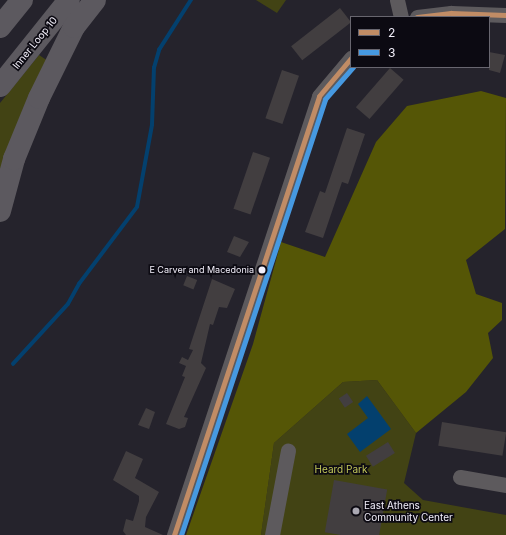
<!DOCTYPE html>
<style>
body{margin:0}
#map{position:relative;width:506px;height:535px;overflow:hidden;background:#25232c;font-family:Inter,sans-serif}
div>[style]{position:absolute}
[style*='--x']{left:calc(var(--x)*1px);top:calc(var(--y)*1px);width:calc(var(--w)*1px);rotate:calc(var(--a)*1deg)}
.green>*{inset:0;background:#424314}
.forest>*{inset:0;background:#555606}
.water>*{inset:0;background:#03406e}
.stream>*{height:3.5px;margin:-1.75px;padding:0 1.75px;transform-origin:1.75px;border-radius:1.75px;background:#03406e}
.building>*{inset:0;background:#423e40;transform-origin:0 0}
.minor>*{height:15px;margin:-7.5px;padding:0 7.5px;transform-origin:7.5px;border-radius:7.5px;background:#5d5a5d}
.highway>*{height:22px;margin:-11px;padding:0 11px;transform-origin:11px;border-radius:11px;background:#5c595f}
.bus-1>*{height:5px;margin:-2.5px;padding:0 2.5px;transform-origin:2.5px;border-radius:2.5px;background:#c18c65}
.bus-2>*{height:5px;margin:-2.5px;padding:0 2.5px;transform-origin:2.5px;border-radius:2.5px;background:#4699e1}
.dots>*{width:11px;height:11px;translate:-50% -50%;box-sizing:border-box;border:2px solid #0c0a12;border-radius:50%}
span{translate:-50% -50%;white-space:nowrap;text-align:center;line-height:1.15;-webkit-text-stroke:3.5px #0c0a12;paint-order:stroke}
.bus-label{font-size:9px;color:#f2effa}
.right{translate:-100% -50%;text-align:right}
.street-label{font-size:10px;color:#f2effa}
.park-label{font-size:10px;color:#c3c85a}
.poi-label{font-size:10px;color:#f2effa}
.left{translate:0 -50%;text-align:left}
.legend{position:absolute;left:350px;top:16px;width:140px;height:52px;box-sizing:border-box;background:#0c0a12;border:1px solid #68666f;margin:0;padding:5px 7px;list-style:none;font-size:12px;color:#f2effa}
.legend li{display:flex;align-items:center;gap:8px;height:20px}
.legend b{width:20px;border:1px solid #68666f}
</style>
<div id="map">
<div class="green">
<i style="clip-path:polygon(256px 0,286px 0,277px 13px)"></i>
<i style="clip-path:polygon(39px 55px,48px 61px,0 182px,0 103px)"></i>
<i style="clip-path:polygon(377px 380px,416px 433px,404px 483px,423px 500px,506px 515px,506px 535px,261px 535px,274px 443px,343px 382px)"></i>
</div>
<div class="forest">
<i style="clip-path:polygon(481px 91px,506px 98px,505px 229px,466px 260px,476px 294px,502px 303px,502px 320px,488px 333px,493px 358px,466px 392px,416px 433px,377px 380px,343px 382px,274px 443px,261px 535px,186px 535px,253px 344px,281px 242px,325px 257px,376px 142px,407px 106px)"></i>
</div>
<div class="water">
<i style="clip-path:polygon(367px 396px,391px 429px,360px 452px,347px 434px,368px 418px,358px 404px)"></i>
</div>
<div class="stream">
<i style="--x:13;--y:364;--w:81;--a:-47.5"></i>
<i style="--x:68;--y:304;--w:23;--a:-61"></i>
<i style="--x:79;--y:284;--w:96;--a:-53"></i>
<i style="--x:137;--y:207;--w:83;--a:-79.6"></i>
<i style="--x:152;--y:125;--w:57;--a:-88"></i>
<i style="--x:154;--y:68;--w:19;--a:-74"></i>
<i style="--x:159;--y:50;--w:59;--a:-57.4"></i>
</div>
<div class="building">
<i style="left:340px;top:8px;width:18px;height:62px;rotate:52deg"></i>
<i style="clip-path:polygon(489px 52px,505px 55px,500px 73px,489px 70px)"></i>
<i style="left:390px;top:68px;width:18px;height:52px;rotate:41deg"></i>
<i style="left:282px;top:70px;width:18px;height:51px;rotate:19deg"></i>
<i style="clip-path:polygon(347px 128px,365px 134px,348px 184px,342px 182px,323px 238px,305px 232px,320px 191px,325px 193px)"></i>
<i style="left:253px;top:152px;width:18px;height:60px;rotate:19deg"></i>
<i style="clip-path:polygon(234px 236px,249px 242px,240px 257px,227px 252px)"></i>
<i style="left:187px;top:276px;width:11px;height:10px;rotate:22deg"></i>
<i style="clip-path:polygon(212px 279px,235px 289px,227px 308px,219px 307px,213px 325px,210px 324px,201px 363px,206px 368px,184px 417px,188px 418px,185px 427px,179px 429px,166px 424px,185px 377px,182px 376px,186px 366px,179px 363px,182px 357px,188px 360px,193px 350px,189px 349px)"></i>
<i style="left:347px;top:393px;width:11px;height:10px;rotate:56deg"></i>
<i style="clip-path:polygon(146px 408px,155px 412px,149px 429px,138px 425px)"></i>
<i style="left:442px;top:422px;width:65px;height:24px;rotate:9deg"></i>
<i style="left:388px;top:442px;width:13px;height:26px;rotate:58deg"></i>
<i style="clip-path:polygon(126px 451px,143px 459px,135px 478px,159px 492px,146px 517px,145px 527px,163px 535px,126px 535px,123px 531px,126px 519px,133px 521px,139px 501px,139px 496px,113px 480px)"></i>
<i style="left:334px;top:480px;width:54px;height:53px;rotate:10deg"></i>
</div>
<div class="minor">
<i style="--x:397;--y:0;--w:17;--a:77"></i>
<i style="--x:417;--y:17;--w:34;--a:-7"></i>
<i style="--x:451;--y:13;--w:55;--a:2.1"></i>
<i style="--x:460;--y:477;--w:47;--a:9.9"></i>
<i style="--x:174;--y:535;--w:462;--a:-71.7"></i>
<i style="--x:319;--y:96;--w:50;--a:-49.9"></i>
<i style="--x:272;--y:535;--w:86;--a:-79.3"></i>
</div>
<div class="highway">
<i style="--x:0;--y:27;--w:35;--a:-51"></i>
<i style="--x:0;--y:86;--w:110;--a:-51.3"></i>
<i style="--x:0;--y:211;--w:54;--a:-74.9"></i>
<i style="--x:14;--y:159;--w:66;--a:-67.7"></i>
<i style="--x:39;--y:98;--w:79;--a:-63.8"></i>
<i style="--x:74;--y:27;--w:34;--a:-52"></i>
</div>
<div class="bus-1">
<i style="--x:417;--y:17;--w:34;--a:-7"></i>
<i style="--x:451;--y:13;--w:55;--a:2.1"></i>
<i style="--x:174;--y:535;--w:462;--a:-71.7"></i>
<i style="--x:319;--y:96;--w:50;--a:-49.9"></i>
</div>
<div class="bus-2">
<i style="--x:181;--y:535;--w:459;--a:-71.7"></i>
<i style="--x:325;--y:99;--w:43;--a:-48.8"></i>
</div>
<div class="dots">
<i style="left:262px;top:270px;background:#f2effa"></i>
<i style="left:356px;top:511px;background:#aaa8b2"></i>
</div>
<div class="bus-label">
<span class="right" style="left:254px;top:270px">E Carver and Macedonia</span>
</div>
<div class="street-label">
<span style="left:35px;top:43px;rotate:-51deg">Inner Loop 10</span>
</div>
<div class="park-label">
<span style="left:341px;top:470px">Heard Park</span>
</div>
<div class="poi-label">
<span class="left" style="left:364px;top:511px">East Athens<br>Community Center</span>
</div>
<ul class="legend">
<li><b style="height:5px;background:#c18c65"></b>2</li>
<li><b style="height:5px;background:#4699e1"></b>3</li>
</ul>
</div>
